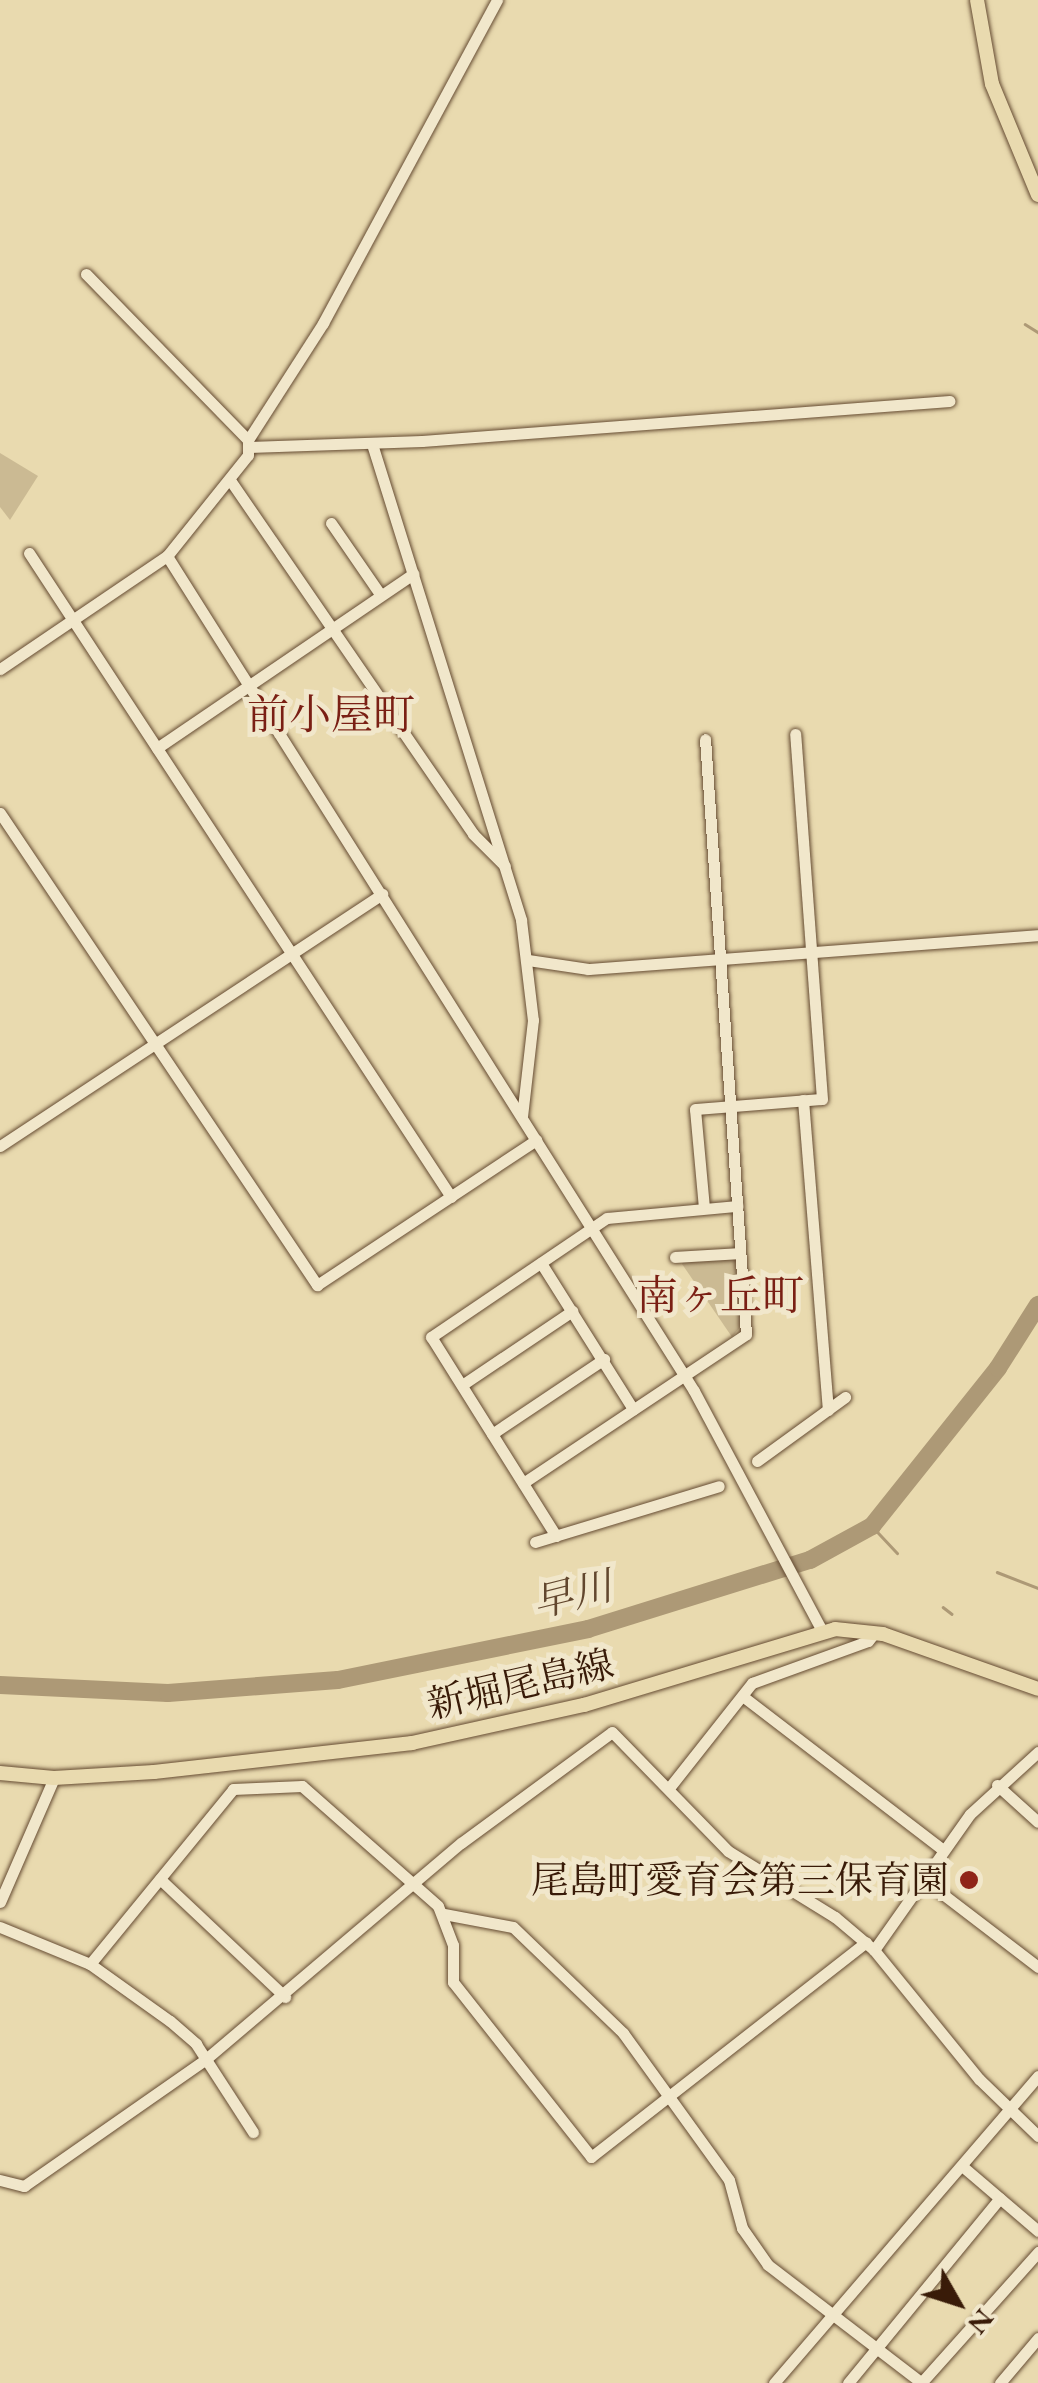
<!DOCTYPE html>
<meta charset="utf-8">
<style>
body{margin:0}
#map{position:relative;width:1038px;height:2383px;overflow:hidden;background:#e9daaf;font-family:"EB Garamond","Noto Serif JP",serif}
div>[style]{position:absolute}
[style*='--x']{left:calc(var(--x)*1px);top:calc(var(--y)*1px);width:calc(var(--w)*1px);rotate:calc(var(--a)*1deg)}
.green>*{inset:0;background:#cbba93}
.stream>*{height:2.5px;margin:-1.25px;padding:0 1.25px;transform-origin:1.25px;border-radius:1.25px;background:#ad9976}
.river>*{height:18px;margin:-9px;padding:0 9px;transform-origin:9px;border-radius:9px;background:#ad9976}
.roads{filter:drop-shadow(0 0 2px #654b32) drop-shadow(0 0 2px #654b32)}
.minor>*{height:11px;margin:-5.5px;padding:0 5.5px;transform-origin:5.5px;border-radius:5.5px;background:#f1e7cb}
.major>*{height:14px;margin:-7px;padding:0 7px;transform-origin:7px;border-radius:7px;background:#e9daaf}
.dots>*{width:28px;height:28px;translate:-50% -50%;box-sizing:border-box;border:5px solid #f1e7cb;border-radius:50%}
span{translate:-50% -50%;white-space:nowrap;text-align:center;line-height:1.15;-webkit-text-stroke:10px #f1e7cb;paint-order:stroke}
.street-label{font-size:38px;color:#391b08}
.poi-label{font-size:38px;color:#391b08}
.right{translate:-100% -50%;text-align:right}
.water-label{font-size:40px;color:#62472e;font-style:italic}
.quarter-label{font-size:42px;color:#7a1f14}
.north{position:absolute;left:908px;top:2253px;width:100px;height:100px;-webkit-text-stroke:8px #f1e7cb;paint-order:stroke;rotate:129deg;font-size:28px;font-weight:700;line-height:40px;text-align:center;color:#391b08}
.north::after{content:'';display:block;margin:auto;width:35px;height:45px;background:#391b08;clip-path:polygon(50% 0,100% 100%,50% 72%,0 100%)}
</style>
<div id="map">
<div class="green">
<i style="clip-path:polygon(0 453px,38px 476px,10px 520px,0 507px)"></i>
<i style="clip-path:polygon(735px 1258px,741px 1326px,732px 1337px,682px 1264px,685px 1259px)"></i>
</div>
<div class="stream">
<i style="--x:1025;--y:324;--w:15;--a:32"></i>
<i style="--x:872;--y:1526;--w:37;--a:47"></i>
<i style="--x:997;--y:1572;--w:44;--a:21.3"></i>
<i style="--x:943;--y:1607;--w:11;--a:38"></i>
</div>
<div class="river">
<i style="--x:0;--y:1685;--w:168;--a:2.7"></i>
<i style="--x:168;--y:1693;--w:170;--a:-4.4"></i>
<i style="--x:338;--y:1680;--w:255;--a:-11.5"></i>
<i style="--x:588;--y:1629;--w:232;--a:-17.3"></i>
<i style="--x:810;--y:1560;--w:71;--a:-28.7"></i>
<i style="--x:872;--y:1526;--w:202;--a:-51.4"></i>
<i style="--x:998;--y:1368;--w:75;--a:-57.6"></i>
</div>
<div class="roads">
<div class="minor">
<i style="--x:248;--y:440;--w:139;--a:-57.3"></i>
<i style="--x:323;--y:323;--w:367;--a:-61.7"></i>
<i style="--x:372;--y:444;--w:499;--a:72.6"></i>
<i style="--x:521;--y:920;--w:101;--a:83.2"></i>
<i style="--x:533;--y:1020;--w:97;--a:96.5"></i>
<i style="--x:249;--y:447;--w:173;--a:-2"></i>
<i style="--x:422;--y:441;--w:529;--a:-4.34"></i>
<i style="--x:230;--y:480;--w:429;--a:55.5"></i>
<i style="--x:473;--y:834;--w:45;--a:45"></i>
<i style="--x:331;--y:523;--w:86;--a:55.4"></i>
<i style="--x:29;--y:553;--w:770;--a:56.76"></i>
<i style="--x:167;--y:556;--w:987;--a:57.74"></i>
<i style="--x:694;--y:1391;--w:272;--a:61.9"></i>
<i style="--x:0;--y:669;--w:202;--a:-34.1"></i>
<i style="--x:167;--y:556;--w:129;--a:-51.3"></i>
<i style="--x:248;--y:455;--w:15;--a:-90"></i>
<i style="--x:248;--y:440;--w:232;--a:-134.3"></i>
<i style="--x:157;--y:748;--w:310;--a:-34.2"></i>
<i style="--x:0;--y:813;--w:569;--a:56.11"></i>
<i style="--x:317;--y:1285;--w:263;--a:-33.5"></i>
<i style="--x:528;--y:960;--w:61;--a:8.5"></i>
<i style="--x:588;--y:969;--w:451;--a:-4.3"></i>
<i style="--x:803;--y:1100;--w:311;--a:85.4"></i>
<i style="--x:0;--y:1146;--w:458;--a:-33.4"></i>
<i style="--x:704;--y:1208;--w:99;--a:-95.2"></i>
<i style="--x:695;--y:1109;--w:127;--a:-4.5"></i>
<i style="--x:822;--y:1099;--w:366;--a:-94.2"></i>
<i style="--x:675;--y:1257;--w:65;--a:-3.5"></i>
<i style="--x:541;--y:1263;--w:173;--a:57.8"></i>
<i style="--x:462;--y:1385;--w:133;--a:-33.9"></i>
<i style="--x:492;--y:1434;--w:135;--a:-33.8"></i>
<i style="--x:757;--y:1461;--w:109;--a:-36"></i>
<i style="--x:523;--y:1483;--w:268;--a:-33.7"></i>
<i style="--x:746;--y:1334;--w:596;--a:-93.94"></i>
<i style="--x:556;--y:1536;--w:235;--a:-122.1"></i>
<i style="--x:431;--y:1337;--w:212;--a:-34.1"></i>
<i style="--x:607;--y:1218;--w:131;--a:-5.3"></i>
<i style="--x:535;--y:1542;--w:192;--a:-16.9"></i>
<i style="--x:745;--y:1698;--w:248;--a:37.5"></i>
<i style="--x:997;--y:1785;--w:55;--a:42.1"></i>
<i style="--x:669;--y:1788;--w:134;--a:-51.7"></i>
<i style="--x:752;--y:1683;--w:123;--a:-19.9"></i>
<i style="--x:868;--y:1641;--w:11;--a:-52"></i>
<i style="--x:160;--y:1879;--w:172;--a:43.3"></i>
<i style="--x:923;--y:1879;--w:145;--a:37.4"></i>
<i style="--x:0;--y:1902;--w:135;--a:-66.5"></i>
<i style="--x:444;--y:1914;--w:70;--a:10.7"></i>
<i style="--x:513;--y:1927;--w:153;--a:43.9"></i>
<i style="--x:623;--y:2033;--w:181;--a:54.2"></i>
<i style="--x:729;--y:2180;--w:50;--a:74.8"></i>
<i style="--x:742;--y:2228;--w:45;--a:54.9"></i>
<i style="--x:768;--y:2265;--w:194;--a:37.5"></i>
<i style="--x:0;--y:1927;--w:97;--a:22.3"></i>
<i style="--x:90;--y:1964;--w:98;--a:35.5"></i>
<i style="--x:170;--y:2021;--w:35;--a:41"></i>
<i style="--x:196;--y:2044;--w:105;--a:57.1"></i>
<i style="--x:874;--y:1950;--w:166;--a:-54.8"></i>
<i style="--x:970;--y:1814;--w:92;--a:-42.4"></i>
<i style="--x:90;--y:1964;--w:226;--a:-50.7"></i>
<i style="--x:233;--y:1789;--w:69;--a:-2.5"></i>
<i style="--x:302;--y:1786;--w:181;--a:41.4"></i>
<i style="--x:438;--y:1906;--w:42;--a:69"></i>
<i style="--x:453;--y:1945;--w:37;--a:90"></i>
<i style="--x:453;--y:1982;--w:223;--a:51.7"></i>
<i style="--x:591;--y:2157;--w:349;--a:-38"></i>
<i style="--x:962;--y:2166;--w:100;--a:40.5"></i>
<i style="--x:0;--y:2180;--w:25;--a:14"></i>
<i style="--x:24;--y:2186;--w:222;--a:-34.9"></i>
<i style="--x:206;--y:2059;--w:334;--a:-40.3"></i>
<i style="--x:461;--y:1843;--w:187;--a:-36.3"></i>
<i style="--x:612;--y:1732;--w:166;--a:45.7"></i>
<i style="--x:728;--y:1851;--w:126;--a:31.7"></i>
<i style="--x:835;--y:1917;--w:51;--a:40.2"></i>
<i style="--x:874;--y:1950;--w:166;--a:50.9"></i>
<i style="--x:979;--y:2079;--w:82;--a:44"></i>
<i style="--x:774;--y:2383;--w:405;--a:-49.3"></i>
<i style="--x:848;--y:2383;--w:239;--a:-50.6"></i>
<i style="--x:921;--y:2383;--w:176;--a:-48.2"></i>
<i style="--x:1000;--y:2383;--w:59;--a:-49.8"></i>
</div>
<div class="major">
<i style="--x:977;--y:0;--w:85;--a:79.9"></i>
<i style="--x:992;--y:84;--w:120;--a:67.5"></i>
<i style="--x:0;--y:1773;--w:54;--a:5.3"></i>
<i style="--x:54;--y:1778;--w:100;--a:-3.4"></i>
<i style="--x:154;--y:1772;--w:260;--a:-6.4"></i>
<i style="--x:412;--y:1743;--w:176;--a:-12.5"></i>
<i style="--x:584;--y:1705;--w:262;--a:-16.8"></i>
<i style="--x:835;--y:1629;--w:48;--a:5.9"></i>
<i style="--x:883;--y:1634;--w:164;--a:19.5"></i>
</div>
</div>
<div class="dots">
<i style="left:969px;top:1880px;background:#8f2418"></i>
</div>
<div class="street-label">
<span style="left:520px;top:1684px;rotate:-13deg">新堀尾島線</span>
</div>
<div class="poi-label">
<span class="right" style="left:949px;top:1880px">尾島町愛育会第三保育園</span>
</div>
<div class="water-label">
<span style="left:572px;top:1594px;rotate:-14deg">早川</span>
</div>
<div class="quarter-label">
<span style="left:331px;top:715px">前小屋町</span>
<span style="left:720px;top:1296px">南ヶ丘町</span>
</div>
<div class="north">N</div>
</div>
